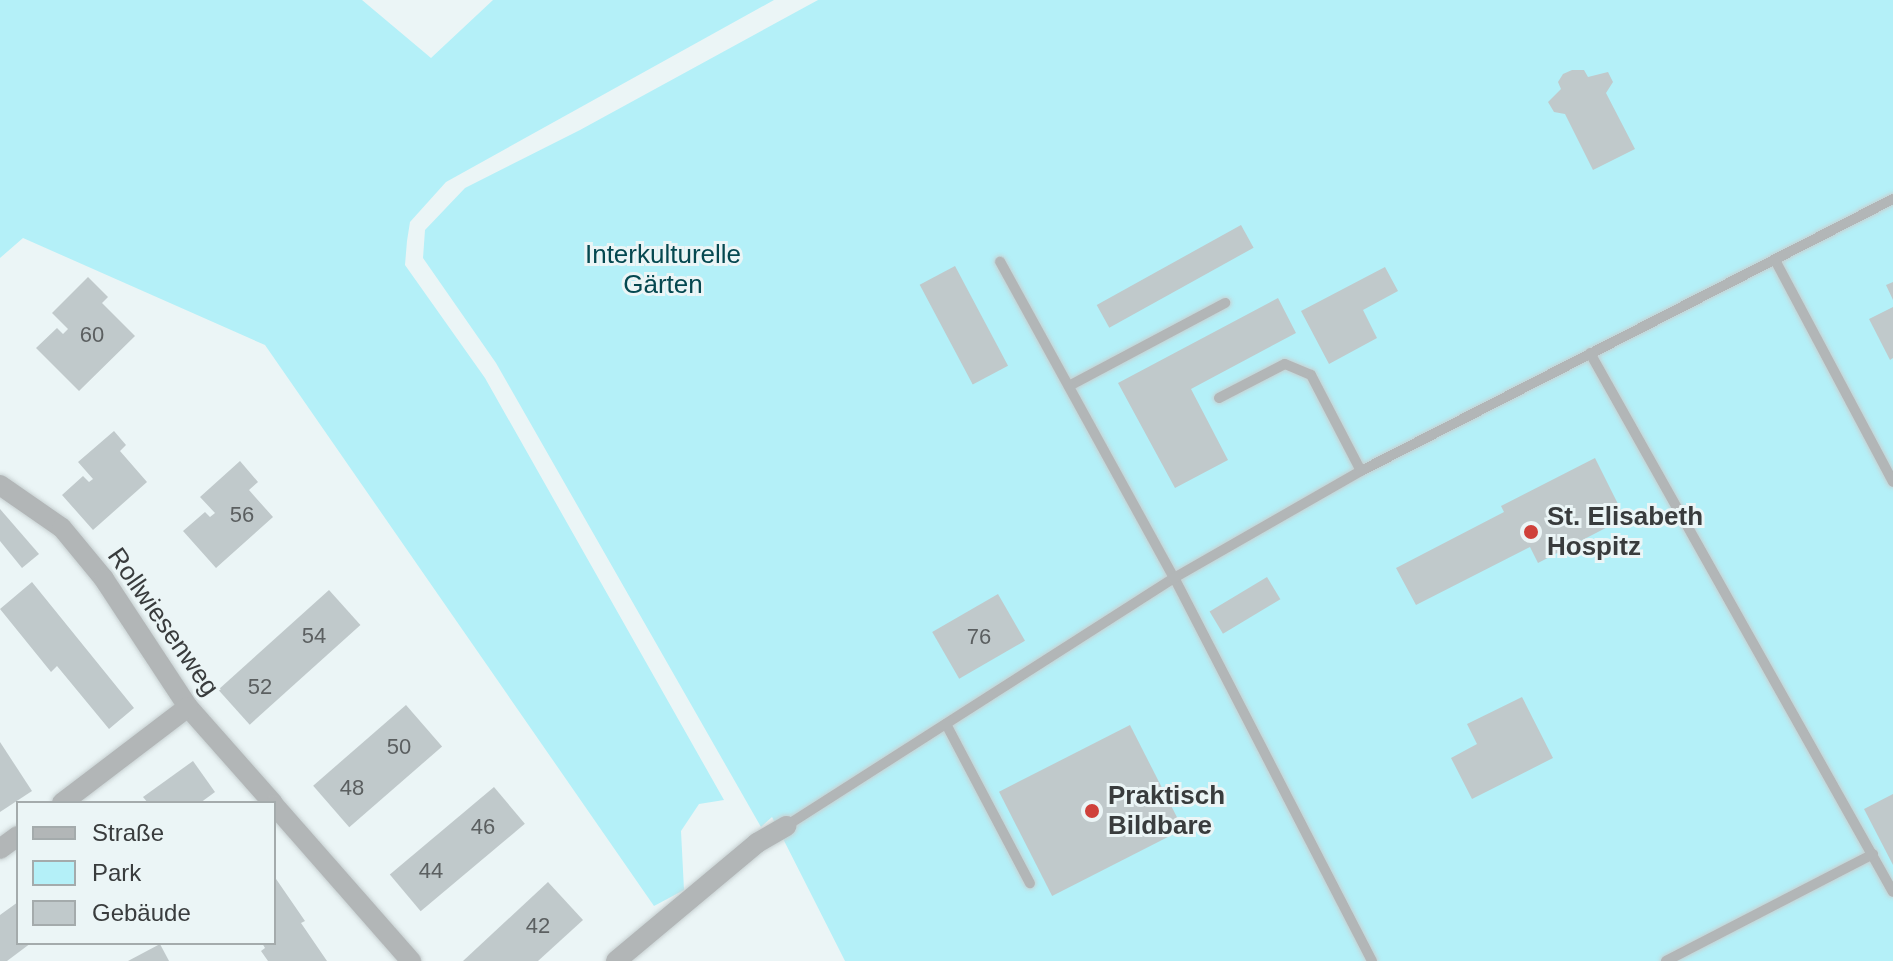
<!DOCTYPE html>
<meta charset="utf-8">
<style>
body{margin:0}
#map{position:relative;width:1893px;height:961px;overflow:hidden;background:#ebf5f6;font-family:Arial,sans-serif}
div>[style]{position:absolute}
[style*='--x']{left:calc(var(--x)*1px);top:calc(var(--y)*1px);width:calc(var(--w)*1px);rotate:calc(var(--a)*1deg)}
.green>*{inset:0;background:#b4f0f8}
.building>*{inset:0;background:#c0c9cb;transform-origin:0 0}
.roads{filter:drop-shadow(0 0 2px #c7d0d1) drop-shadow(0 0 2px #c7d0d1)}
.service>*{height:10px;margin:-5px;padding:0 5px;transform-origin:5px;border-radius:5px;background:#b2b6b7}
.minor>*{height:20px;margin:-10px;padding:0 10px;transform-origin:10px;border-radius:10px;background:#b2b6b7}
.dots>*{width:22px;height:22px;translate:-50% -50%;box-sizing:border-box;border:4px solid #ebf5f6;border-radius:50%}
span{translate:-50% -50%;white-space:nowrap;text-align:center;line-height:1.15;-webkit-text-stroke:6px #ebf5f6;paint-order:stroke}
.number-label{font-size:22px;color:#5b5f60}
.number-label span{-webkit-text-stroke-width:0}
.park-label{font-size:26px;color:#054850}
.poi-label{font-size:26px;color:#393c3d;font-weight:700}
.left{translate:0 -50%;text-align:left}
.street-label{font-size:26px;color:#393c3d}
.legend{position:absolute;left:16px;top:801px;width:260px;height:144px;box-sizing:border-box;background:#ebf5f6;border:2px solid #a4abac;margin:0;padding:10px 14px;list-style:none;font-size:24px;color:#393c3d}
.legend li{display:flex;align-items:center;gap:16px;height:40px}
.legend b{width:40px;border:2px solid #a4abac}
</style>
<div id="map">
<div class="green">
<i style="clip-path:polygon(0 0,362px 0,431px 58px,493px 0,774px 0,446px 182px,410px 222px,407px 241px,405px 265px,485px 378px,724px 800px,699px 804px,681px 831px,684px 890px,654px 906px,265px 345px,23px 238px,0 258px)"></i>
<i style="clip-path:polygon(818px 0,1893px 0,1893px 961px,845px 961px,772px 817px,761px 827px,496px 363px,423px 258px,425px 230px,465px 188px,580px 130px)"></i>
</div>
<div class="building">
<i style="clip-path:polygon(1572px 70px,1584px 70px,1588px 77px,1608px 72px,1613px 82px,1606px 93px,1635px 149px,1593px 170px,1565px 114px,1554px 112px,1548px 102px,1561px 89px,1558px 82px,1563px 74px)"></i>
<i style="left:1241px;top:225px;width:26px;height:165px;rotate:61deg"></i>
<i style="left:955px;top:266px;width:113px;height:40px;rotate:62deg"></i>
<i style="clip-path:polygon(1385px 267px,1398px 291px,1363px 310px,1377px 338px,1329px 364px,1301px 311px)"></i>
<i style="clip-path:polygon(88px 277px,108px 297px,102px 303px,135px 336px,79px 391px,36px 348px,57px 328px,63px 334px,68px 329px,52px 313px)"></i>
<i style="clip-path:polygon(1893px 282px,1893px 300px,1886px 285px)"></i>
<i style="clip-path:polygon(1278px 298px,1296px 333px,1191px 389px,1228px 460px,1175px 488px,1118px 383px)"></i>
<i style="clip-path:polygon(1893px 307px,1893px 358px,1890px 360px,1869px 319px)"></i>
<i style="clip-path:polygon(114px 431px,126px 445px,120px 451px,147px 482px,93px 530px,62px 495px,83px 476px,89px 482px,93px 479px,78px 462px)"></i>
<i style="clip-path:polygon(1595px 458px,1625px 518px,1538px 563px,1530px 547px,1416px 605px,1396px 568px,1504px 512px,1501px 506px)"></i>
<i style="clip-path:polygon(240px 461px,258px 482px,249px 490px,273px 517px,216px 568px,183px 531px,205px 512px,210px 517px,215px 513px,200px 497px)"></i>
<i style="clip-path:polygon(0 509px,39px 554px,22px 568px,0 541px)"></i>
<i style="left:1267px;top:577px;width:26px;height:67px;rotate:59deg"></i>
<i style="clip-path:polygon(32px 582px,134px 708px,109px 729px,57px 666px,51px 672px,0 609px)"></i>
<i style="left:329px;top:590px;width:47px;height:149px;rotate:48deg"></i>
<i style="left:998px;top:594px;width:54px;height:76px;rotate:60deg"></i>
<i style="clip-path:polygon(1522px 697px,1553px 758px,1472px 799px,1451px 758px,1477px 744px,1467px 724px)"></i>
<i style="left:406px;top:705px;width:55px;height:123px;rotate:49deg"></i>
<i style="left:1130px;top:725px;width:117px;height:147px;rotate:63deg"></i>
<i style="clip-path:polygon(0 742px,32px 791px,0 812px)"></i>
<i style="clip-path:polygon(193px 761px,215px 792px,200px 803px,148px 803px,143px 797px)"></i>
<i style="left:494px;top:787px;width:48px;height:136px;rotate:50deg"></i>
<i style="clip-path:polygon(1893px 794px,1893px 865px,1864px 809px)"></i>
<i style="clip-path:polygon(274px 876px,305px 921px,301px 923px,327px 961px,268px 961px,261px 951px,265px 948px,262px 943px,274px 943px)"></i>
<i style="clip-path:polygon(548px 882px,583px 920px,538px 961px,463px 961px)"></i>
<i style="clip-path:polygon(18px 902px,18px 943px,31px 943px,7px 961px,0 961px,0 915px)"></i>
<i style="clip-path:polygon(160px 944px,169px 961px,128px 961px)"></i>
</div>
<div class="roads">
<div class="service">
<i style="--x:1775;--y:260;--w:251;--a:62"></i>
<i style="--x:1590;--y:353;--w:618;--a:60.66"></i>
<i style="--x:1069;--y:386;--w:177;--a:-28"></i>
<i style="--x:1219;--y:398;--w:74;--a:-27.3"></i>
<i style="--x:1285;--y:364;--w:28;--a:23"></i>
<i style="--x:1311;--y:375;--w:108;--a:62.5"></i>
<i style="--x:946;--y:724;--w:180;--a:62.2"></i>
<i style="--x:786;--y:826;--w:460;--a:-32.6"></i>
<i style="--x:1174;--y:578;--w:361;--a:-118.8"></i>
<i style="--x:1372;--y:961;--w:431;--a:-117.3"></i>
<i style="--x:1174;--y:578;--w:215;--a:-29.8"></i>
<i style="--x:1361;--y:471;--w:598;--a:-27.08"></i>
<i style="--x:1666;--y:961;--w:233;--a:-27.3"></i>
</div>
<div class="minor">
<i style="--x:0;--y:485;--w:75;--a:34.7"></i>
<i style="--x:62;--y:528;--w:66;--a:50.5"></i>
<i style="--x:104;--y:579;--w:153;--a:56.7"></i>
<i style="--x:188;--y:707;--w:128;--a:48.5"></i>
<i style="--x:62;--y:803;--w:158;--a:-37.3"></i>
<i style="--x:274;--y:805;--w:208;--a:48.7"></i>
<i style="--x:0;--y:849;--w:22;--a:-36"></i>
<i style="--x:616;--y:961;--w:184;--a:-39.9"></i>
<i style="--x:757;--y:843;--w:34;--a:-30"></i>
</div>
</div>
<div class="dots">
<i style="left:1531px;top:532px;background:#cf413b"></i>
<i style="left:1092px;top:811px;background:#cf413b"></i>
</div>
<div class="number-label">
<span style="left:92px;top:335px">60</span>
<span style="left:242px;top:515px">56</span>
<span style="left:314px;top:636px">54</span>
<span style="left:979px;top:637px">76</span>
<span style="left:260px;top:687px">52</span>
<span style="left:399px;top:747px">50</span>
<span style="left:352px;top:788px">48</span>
<span style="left:483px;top:827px">46</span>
<span style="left:431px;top:871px">44</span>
<span style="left:538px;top:926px">42</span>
</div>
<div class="park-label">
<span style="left:663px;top:270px">Interkulturelle<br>Gärten</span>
</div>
<div class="poi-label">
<span class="left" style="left:1547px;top:532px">St. Elisabeth<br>Hospitz</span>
<span class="left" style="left:1108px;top:811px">Praktisch<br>Bildbare</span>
</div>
<div class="street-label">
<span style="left:163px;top:622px;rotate:55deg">Rollwiesenweg</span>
</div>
<ul class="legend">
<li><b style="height:10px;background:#b2b6b7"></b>Straße</li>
<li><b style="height:22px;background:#b4f0f8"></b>Park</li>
<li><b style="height:22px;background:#c0c9cb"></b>Gebäude</li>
</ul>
</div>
